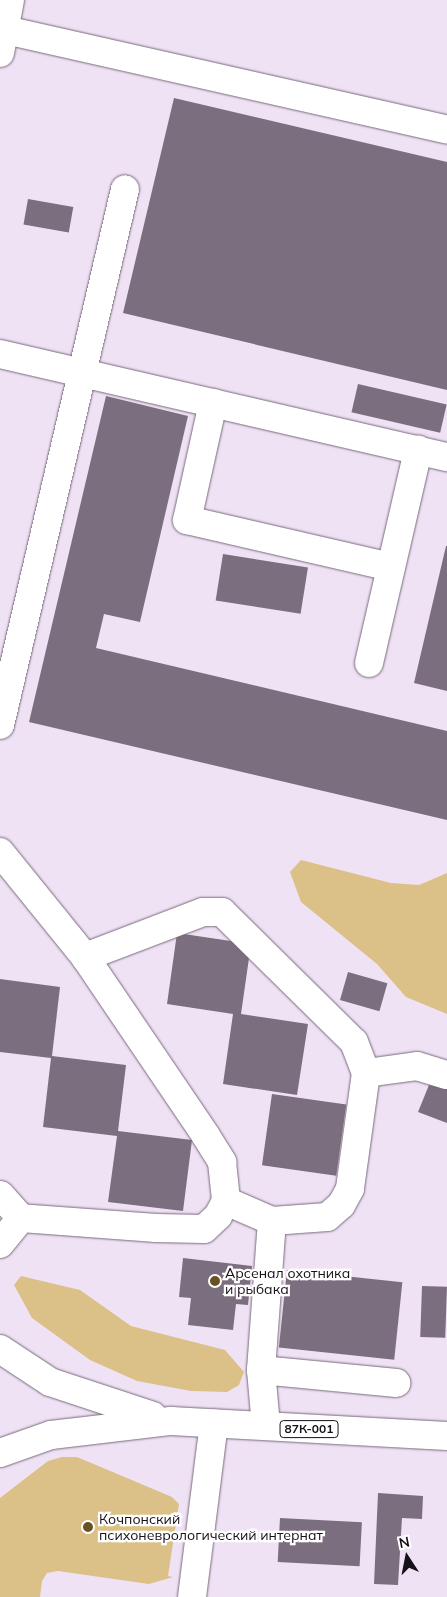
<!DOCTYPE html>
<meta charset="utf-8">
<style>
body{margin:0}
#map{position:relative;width:447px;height:1597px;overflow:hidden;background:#f0e2f5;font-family:Mulish,sans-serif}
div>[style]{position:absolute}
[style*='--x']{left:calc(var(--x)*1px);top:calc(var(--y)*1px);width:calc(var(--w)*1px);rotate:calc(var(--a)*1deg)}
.green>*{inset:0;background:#dbc087}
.building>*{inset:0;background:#7b6e7f;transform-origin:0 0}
.roads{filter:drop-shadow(0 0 1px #776a7b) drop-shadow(0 0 1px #776a7b)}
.minor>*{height:28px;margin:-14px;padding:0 14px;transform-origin:14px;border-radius:14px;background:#fff}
.major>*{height:28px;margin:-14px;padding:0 14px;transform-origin:14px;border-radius:14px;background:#fff}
.dots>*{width:14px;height:14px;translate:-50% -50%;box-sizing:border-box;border:2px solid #fff;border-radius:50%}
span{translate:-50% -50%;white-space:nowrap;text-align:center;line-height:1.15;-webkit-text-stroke:4.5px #fff;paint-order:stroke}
.shield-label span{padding:1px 4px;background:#fff;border:1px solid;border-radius:4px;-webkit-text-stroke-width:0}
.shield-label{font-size:12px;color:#161118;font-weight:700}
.poi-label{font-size:14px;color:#161118}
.left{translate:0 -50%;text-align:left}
.north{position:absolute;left:382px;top:1532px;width:50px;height:50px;-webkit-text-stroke:4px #fff;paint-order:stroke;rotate:349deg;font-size:14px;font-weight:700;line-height:20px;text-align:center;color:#161118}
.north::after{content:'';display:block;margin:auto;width:18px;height:22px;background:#161118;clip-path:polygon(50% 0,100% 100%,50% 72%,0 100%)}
</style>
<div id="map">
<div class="green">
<i style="clip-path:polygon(301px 860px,391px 883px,419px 885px,447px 873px,447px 1014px,406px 997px,377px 964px,301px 902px,290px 872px)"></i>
<i style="clip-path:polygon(21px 1276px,80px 1290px,131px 1326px,225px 1350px,244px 1372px,239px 1385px,227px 1392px,191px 1391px,137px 1381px,90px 1360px,32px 1318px,14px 1285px)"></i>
<i style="clip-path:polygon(62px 1457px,77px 1457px,172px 1497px,179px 1504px,168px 1576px,173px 1577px,149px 1584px,58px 1571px,47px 1573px,42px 1581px,40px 1597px,0 1597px,0 1498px,48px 1461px)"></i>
</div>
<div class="building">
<i style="clip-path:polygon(174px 98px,447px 162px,447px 390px,123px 313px)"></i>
<i style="left:28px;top:199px;width:46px;height:26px;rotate:10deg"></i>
<i style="left:358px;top:384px;width:91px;height:29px;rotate:13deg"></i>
<i style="clip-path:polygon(106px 396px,188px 416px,140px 622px,104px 614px,96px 648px,447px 731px,447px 820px,29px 722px)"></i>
<i style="clip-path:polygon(446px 546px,447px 546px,447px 691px,414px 683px)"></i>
<i style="left:223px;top:554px;width:86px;height:47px;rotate:9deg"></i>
<i style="clip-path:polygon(177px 933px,251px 944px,241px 1014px,308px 1024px,297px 1095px,223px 1084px,233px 1014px,167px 1004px)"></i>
<i style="left:348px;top:972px;width:41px;height:29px;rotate:16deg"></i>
<i style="clip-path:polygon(0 979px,60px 987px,52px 1056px,126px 1065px,118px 1131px,192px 1140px,183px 1211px,108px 1202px,117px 1136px,43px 1127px,51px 1058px,0 1052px)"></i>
<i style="clip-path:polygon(431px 1080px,447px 1086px,447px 1123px,418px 1112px)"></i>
<i style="left:272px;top:1094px;width:75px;height:72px;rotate:8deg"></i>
<i style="clip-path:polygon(183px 1258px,252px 1266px,248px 1305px,236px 1304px,233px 1330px,188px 1325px,191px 1298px,179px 1297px)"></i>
<i style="left:287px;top:1270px;width:116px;height:78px;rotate:6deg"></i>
<i style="left:422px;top:1286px;width:25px;height:51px;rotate:2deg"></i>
<i style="clip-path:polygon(378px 1493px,423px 1496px,422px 1519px,402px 1518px,398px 1585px,374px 1584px)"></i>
<i style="left:280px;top:1518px;width:82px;height:44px;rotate:3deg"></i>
</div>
<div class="roads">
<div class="minor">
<i style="--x:5;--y:30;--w:453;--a:12.7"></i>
<i style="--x:0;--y:354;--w:459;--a:13"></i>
<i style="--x:213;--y:403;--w:120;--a:102.5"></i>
<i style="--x:187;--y:520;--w:209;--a:13"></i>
<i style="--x:369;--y:663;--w:219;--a:-77"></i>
<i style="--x:0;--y:725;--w:550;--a:-76.87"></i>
<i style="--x:0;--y:852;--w:135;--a:51"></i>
<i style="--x:85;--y:957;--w:216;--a:55.9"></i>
<i style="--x:206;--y:1136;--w:31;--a:58"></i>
<i style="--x:222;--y:1162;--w:39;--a:84"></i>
<i style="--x:226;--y:1201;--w:17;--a:118"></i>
<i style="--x:218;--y:1216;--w:19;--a:137"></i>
<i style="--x:204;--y:1229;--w:48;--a:-178.8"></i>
<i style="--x:156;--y:1228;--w:135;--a:-175.8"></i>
<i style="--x:21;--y:1218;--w:31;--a:-132"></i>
<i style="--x:85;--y:957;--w:126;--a:-20.9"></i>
<i style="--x:203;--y:912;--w:19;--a:0"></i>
<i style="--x:222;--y:912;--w:185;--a:44.6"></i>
<i style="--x:354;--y:1042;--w:33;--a:69"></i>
<i style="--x:366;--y:1073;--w:117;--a:97.9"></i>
<i style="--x:350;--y:1189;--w:18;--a:119"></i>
<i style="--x:341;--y:1205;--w:18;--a:139"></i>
<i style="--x:327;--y:1217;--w:55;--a:175.8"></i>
<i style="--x:272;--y:1221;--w:50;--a:-156.5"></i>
<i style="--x:366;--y:1073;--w:51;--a:-7.8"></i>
<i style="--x:417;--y:1066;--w:31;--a:17"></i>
<i style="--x:0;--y:1244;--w:33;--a:-51"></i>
<i style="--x:261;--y:1370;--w:136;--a:5.5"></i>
<i style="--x:266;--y:1426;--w:56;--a:-95.1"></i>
<i style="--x:261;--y:1370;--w:149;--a:-85.8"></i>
<i style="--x:192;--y:1597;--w:175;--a:-82.8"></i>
</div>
<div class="major">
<i style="--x:0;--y:53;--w:54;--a:-79.3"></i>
<i style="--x:0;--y:1349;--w:60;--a:33.4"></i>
<i style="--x:50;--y:1382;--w:108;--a:18.3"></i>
<i style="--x:0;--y:1453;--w:54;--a:-19.4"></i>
<i style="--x:51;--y:1435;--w:121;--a:-6.7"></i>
<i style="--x:171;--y:1421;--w:276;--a:3.1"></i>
</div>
</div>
<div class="dots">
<i style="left:215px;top:1281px;background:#685222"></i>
<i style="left:88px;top:1527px;background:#685222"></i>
</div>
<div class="shield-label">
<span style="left:309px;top:1429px">87К-001</span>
</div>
<div class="poi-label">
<span class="left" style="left:225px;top:1281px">Арсенал охотника<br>и рыбака</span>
<span class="left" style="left:99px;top:1527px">Кочпонский<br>психоневрологический интернат</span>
</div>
<div class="north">N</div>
</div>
